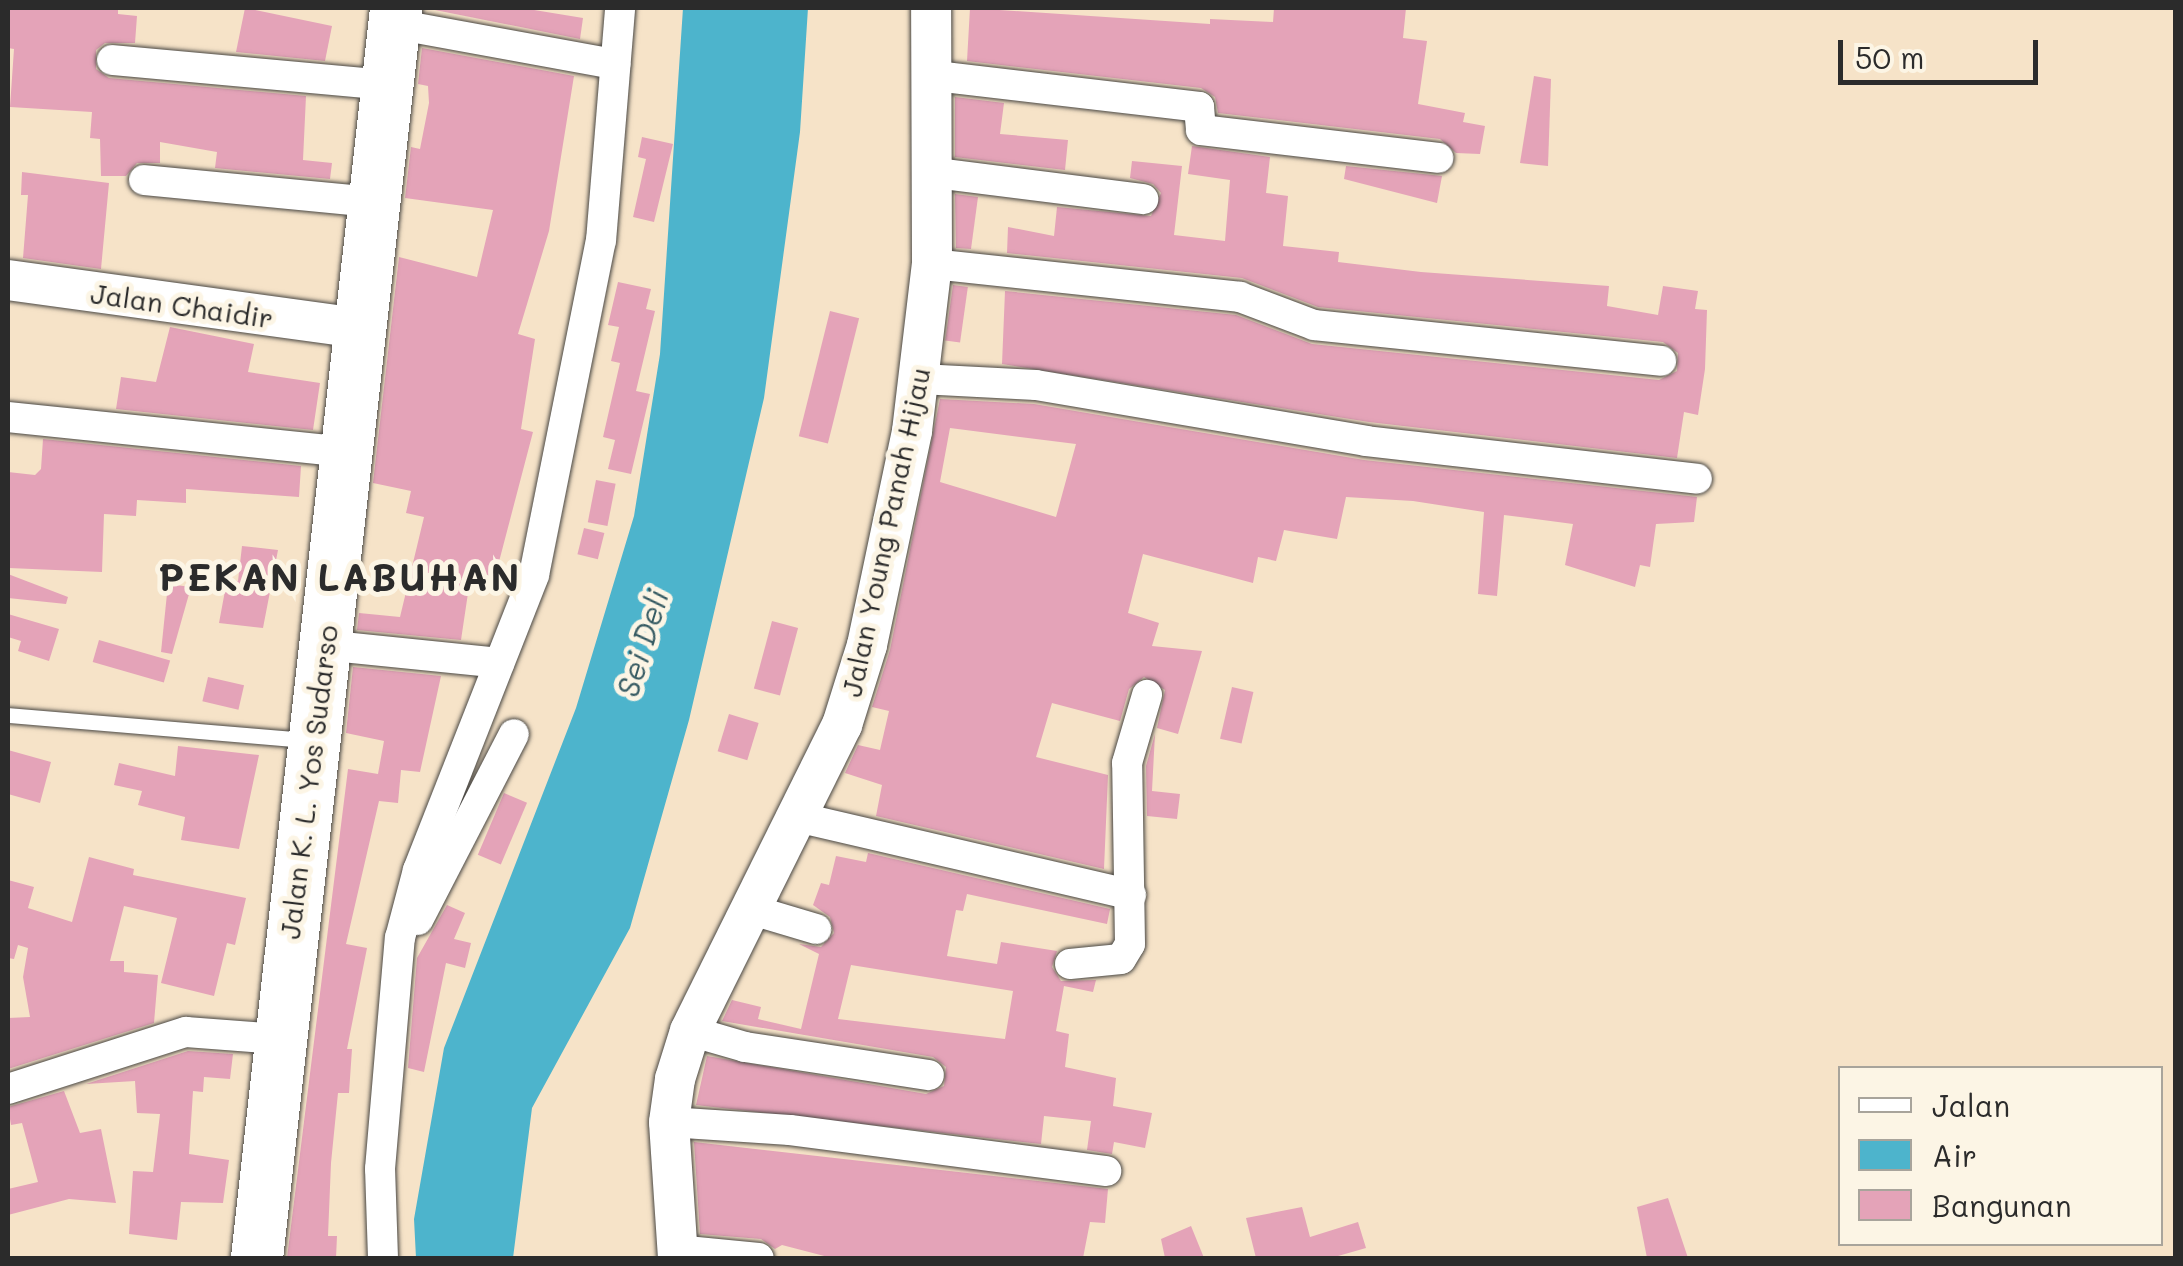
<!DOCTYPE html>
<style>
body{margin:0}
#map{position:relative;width:2183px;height:1266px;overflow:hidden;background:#f6e3c8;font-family:Mali,sans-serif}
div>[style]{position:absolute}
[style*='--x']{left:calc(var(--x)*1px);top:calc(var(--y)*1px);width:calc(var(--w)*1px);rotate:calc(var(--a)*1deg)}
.water>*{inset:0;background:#4db4cc}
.building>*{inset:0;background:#e4a3b8;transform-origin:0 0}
.roads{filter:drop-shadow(0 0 2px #494743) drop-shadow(0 0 2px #494743)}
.lane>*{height:15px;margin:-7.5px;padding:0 7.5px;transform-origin:7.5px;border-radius:7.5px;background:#fff}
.street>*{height:30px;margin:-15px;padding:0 15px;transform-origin:15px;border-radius:15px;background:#fff}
.secondary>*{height:40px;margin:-20px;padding:0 20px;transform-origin:20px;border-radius:20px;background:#fff}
.highway>*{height:52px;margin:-26px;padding:0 26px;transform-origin:26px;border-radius:26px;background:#fff}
span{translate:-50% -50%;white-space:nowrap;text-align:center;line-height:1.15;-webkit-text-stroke:10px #fcf5e5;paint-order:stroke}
.street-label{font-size:28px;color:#2b2b2b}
.water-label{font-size:30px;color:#375b63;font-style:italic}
.district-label{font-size:38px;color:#2b2b2b;font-weight:700;letter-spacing:2.5px}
.frame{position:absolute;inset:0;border:10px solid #2b2b2b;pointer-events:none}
.legend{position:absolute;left:1838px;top:1066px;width:325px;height:180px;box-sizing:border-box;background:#fcf5e5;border:2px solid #a8a49b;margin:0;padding:12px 18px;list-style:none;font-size:30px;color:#2b2b2b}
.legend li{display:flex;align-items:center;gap:20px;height:50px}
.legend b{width:50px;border:2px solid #a8a49b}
.scale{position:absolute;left:1838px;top:40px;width:200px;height:45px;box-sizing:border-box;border:5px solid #2b2b2b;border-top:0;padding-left:12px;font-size:30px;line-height:35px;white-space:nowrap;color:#2b2b2b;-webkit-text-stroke:8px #fcf5e5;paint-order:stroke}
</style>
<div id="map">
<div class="water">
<i style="clip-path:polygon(683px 8px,808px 8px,800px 132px,764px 398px,689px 720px,630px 928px,532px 1108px,513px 1258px,416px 1258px,414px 1219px,444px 1048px,576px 708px,634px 516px,660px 354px)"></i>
</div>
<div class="building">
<i style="clip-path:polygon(8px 8px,118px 8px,118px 14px,137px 16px,135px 43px,105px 43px,96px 50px,96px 69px,109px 78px,306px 96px,303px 160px,332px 163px,330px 179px,215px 168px,217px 152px,160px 142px,160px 163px,137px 163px,126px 176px,101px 176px,100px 139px,90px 138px,92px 112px,10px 107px,14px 49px,8px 48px)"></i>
<i style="clip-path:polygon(245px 8px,332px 26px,325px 61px,236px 52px)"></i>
<i style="clip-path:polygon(425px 8px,522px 8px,583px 18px,580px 39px)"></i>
<i style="clip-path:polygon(970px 8px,1210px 24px,1210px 19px,1273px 22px,1274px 8px,1406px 8px,1403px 38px,1427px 41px,1418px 104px,1465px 113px,1463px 122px,1485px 126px,1480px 154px,1456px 153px,1440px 139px,1218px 113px,1215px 97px,1201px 88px,967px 61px)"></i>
<i style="clip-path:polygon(422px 48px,574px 76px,549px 231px,518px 334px,535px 339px,521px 429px,533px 432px,495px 577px,471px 573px,461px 640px,357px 630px,359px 613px,400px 617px,424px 517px,406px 513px,411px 491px,373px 483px,399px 257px,477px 277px,493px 210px,405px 198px,411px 147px,420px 149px,429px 103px,428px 86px,418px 84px)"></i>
<i style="clip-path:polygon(1534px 76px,1551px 79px,1548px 166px,1520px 163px)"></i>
<i style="clip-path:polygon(955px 97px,1004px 103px,1000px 134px,1068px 140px,1065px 170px,955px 157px)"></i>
<i style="clip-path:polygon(642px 137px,673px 144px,654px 222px,633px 217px,646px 159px,638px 157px)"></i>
<i style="clip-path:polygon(1192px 146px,1270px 157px,1266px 193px,1288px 196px,1283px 246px,1339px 252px,1338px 262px,1421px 272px,1609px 286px,1607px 306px,1658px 315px,1663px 286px,1698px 291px,1695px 309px,1707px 310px,1705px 369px,1698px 415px,1684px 412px,1677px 458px,1369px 422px,1002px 364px,1005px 291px,1236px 315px,1312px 344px,1659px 380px,1677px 371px,1678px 353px,1663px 342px,1318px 307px,1242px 278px,1007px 253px,1008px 227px,1054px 236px,1057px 207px,1151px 216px,1161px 193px,1153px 184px,1130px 178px,1132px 161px,1182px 166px,1174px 235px,1225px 241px,1230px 180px,1188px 174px)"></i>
<i style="clip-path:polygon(1346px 166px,1442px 176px,1437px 203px,1344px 179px)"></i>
<i style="clip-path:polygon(22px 172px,109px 183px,101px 269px,23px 258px,28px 195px,21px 195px)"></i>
<i style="clip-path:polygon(955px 194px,978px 197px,971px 249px,956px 248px)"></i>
<i style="clip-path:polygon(618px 282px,651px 289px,646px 309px,655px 311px,636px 391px,650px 394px,631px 474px,608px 469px,615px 440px,603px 437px,620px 363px,611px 361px,619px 327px,608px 325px)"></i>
<i style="left:953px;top:285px;width:15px;height:56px;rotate:8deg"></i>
<i style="left:830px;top:311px;width:30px;height:129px;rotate:14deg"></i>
<i style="clip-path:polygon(170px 327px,254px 344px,248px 372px,320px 383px,313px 430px,116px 409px,121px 377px,156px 382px)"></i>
<i style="clip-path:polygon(evenodd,940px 399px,1034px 404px,1364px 460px,1697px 497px,1694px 522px,1656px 524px,1650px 567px,1640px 565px,1635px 587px,1565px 565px,1573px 524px,1504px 515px,1497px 596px,1478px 594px,1484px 512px,1413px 501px,1346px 497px,1337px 539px,1284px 530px,1276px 561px,1258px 557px,1253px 583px,1143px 554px,1128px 613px,1159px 623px,1152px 646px,1202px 651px,1178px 734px,1157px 728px,1165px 690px,1144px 677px,1129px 689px,1120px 721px,1052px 703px,1036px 757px,1108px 775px,1104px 869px,876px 816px,882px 785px,845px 773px,858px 745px,880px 750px,889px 711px,872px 707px,890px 650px,940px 399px,950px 428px,1076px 444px,1056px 517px,940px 482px,950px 428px)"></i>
<i style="clip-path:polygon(43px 439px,301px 466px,299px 497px,186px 489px,186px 503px,137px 500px,136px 516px,104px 514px,102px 572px,9px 568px,8px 472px,35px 475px,41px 469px)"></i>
<i style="left:596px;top:480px;width:20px;height:43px;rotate:11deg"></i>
<i style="left:584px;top:528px;width:21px;height:27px;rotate:14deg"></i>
<i style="clip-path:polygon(242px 546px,278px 550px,263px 628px,219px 623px,227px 580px,238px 581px)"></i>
<i style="clip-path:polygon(8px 574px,68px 597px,66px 604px,8px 598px)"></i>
<i style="clip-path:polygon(168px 584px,191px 587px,172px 654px,161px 652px)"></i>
<i style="clip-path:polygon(8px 614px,59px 629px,49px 661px,18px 651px,21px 641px,8px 637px)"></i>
<i style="left:772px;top:621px;width:27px;height:70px;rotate:15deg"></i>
<i style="left:99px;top:640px;width:74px;height:23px;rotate:16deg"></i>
<i style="clip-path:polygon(353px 667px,441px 676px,420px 772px,401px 770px,398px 803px,379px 801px,346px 944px,367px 948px,347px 1049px,352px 1049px,349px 1093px,338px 1093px,331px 1163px,328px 1236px,337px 1236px,336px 1258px,287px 1258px,348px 769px,378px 774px,384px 741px,346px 733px)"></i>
<i style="left:208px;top:677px;width:37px;height:25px;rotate:13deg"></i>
<i style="left:1232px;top:687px;width:22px;height:53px;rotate:13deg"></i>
<i style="left:729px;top:714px;width:31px;height:39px;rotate:17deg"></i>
<i style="clip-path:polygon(1155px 734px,1152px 791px,1180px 794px,1177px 819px,1147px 816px,1146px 766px)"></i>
<i style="clip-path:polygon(178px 746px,259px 755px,239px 849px,181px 840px,185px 817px,138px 805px,142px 791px,114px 785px,119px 763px,175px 776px)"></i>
<i style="clip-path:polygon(8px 750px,51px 762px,40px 803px,8px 794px)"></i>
<i style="left:504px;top:793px;width:25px;height:67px;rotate:23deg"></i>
<i style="clip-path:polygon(evenodd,868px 853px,1110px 909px,1107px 924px,967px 894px,963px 911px,956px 910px,947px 956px,997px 964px,1001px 942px,1057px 951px,1052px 967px,1061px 981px,1096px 980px,1093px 992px,1064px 986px,1056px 1031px,1069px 1034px,1065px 1067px,1116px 1078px,1113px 1106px,1152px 1113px,1145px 1148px,1114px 1142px,1112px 1154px,1087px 1150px,1091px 1121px,1044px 1116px,1041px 1144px,696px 1105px,707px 1056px,926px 1094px,944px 1086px,946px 1067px,933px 1057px,722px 1021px,732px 1000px,761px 1007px,758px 1019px,801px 1029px,819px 954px,799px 944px,821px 947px,834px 933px,830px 917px,813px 905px,821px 883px,829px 885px,836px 856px,866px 862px,868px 853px,851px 965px,1013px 991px,1005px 1039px,838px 1019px,851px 965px)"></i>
<i style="clip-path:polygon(89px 857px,134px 869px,133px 875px,246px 898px,235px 945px,227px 943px,214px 996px,161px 983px,177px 918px,124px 906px,110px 961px,124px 961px,124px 972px,158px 975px,154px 1023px,8px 1069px,8px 1018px,30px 1017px,23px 977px,28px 948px,18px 945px,14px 959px,8px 958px,8px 880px,34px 887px,28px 908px,72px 922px)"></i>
<i style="clip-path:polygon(447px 905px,465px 913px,454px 939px,471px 943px,465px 968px,446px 963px,424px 1072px,408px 1068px,417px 958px)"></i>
<i style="clip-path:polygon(188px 1051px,233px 1054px,230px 1079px,204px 1077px,203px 1092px,193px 1091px,189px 1154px,229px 1160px,223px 1203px,181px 1202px,177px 1240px,129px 1234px,133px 1171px,153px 1172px,160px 1114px,137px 1113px,135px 1081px,86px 1084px)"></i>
<i style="clip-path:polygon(64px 1091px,80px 1133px,101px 1129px,116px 1203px,69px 1199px,8px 1215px,8px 1189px,38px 1182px,22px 1123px,11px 1125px,8px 1107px)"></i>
<i style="clip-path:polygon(694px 1142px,1108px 1189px,1105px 1223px,1090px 1222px,1083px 1258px,832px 1258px,782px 1245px,775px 1249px,761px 1239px,700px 1234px)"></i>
<i style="clip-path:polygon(1668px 1198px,1688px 1258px,1647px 1258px,1637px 1207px)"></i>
<i style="clip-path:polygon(1302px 1207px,1310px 1237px,1358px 1222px,1366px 1248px,1331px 1258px,1256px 1258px,1246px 1218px)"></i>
<i style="clip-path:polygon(1191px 1226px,1204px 1258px,1165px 1258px,1161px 1239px)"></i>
</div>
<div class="roads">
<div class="lane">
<i style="--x:8;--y:715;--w:300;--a:4.8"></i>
</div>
<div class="street">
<i style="--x:394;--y:24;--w:225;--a:10.3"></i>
<i style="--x:112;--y:60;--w:276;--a:5.2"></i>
<i style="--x:927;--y:75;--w:274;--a:6.7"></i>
<i style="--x:1199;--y:107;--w:23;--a:85"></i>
<i style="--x:1201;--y:130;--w:239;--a:6.7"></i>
<i style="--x:936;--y:173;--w:209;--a:7.2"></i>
<i style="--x:144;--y:180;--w:230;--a:5.5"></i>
<i style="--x:932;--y:264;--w:310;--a:6.1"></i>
<i style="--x:1240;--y:297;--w:79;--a:20.7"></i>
<i style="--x:1314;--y:325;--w:349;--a:5.9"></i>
<i style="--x:920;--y:379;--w:116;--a:3"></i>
<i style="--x:1036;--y:385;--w:335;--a:9.6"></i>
<i style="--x:1366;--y:441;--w:333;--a:6.5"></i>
<i style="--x:8;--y:417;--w:340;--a:5.9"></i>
<i style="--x:323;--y:645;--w:177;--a:5.8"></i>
<i style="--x:797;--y:817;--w:343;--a:13.1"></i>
<i style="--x:752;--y:910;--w:67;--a:16.5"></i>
<i style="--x:418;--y:920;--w:209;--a:-62.7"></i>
<i style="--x:1070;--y:964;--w:51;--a:-5.6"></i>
<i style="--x:1121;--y:959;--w:17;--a:-59"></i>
<i style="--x:1130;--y:944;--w:181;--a:-90.9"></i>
<i style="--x:1127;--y:763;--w:71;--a:-73.6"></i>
<i style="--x:690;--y:1031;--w:57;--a:16.2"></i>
<i style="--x:745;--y:1047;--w:186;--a:8.7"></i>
<i style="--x:8;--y:1089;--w:187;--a:-17.8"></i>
<i style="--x:186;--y:1032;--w:93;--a:4.3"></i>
<i style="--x:669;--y:1122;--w:121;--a:3.8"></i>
<i style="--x:790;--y:1130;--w:319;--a:7.4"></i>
<i style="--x:676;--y:1250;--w:83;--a:5.5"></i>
<i style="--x:383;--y:1258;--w:89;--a:-91.9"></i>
<i style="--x:380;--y:1169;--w:232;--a:-85.1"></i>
<i style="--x:400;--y:938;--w:70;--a:-75.2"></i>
<i style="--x:418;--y:870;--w:317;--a:-68.5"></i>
<i style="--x:534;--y:575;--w:341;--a:-78.7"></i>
<i style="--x:601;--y:241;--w:234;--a:-85.3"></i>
</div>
<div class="secondary">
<i style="--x:8;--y:280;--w:352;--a:7.8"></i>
<i style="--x:678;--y:1258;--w:136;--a:-93.8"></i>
<i style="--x:669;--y:1122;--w:43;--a:-82.1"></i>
<i style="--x:675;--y:1079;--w:50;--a:-72.6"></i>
<i style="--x:690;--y:1031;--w:342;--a:-63.6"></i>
<i style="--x:842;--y:725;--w:84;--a:-72.6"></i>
<i style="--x:867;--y:645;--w:219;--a:-78.1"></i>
<i style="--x:912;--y:431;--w:168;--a:-83.2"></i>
<i style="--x:932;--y:264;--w:256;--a:-90.2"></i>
</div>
<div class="highway">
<i style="--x:257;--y:1258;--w:1258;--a:-83.65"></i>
</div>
</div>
<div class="street-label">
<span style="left:182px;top:305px;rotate:8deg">Jalan Chaidir</span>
<span style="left:885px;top:532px;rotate:-78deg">Jalan Young Panah Hijau</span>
<span style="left:308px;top:782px;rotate:-83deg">Jalan K. L. Yos Sudarso</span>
</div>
<div class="water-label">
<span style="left:642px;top:643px;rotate:-73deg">Sei Deli</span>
</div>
<div class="district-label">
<span style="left:340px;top:577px">PEKAN LABUHAN</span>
</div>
<div class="frame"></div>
<ul class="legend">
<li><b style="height:12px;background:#fff"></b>Jalan</li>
<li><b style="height:28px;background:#4db4cc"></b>Air</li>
<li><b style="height:28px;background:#e4a3b8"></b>Bangunan</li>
</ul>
<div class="scale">50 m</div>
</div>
